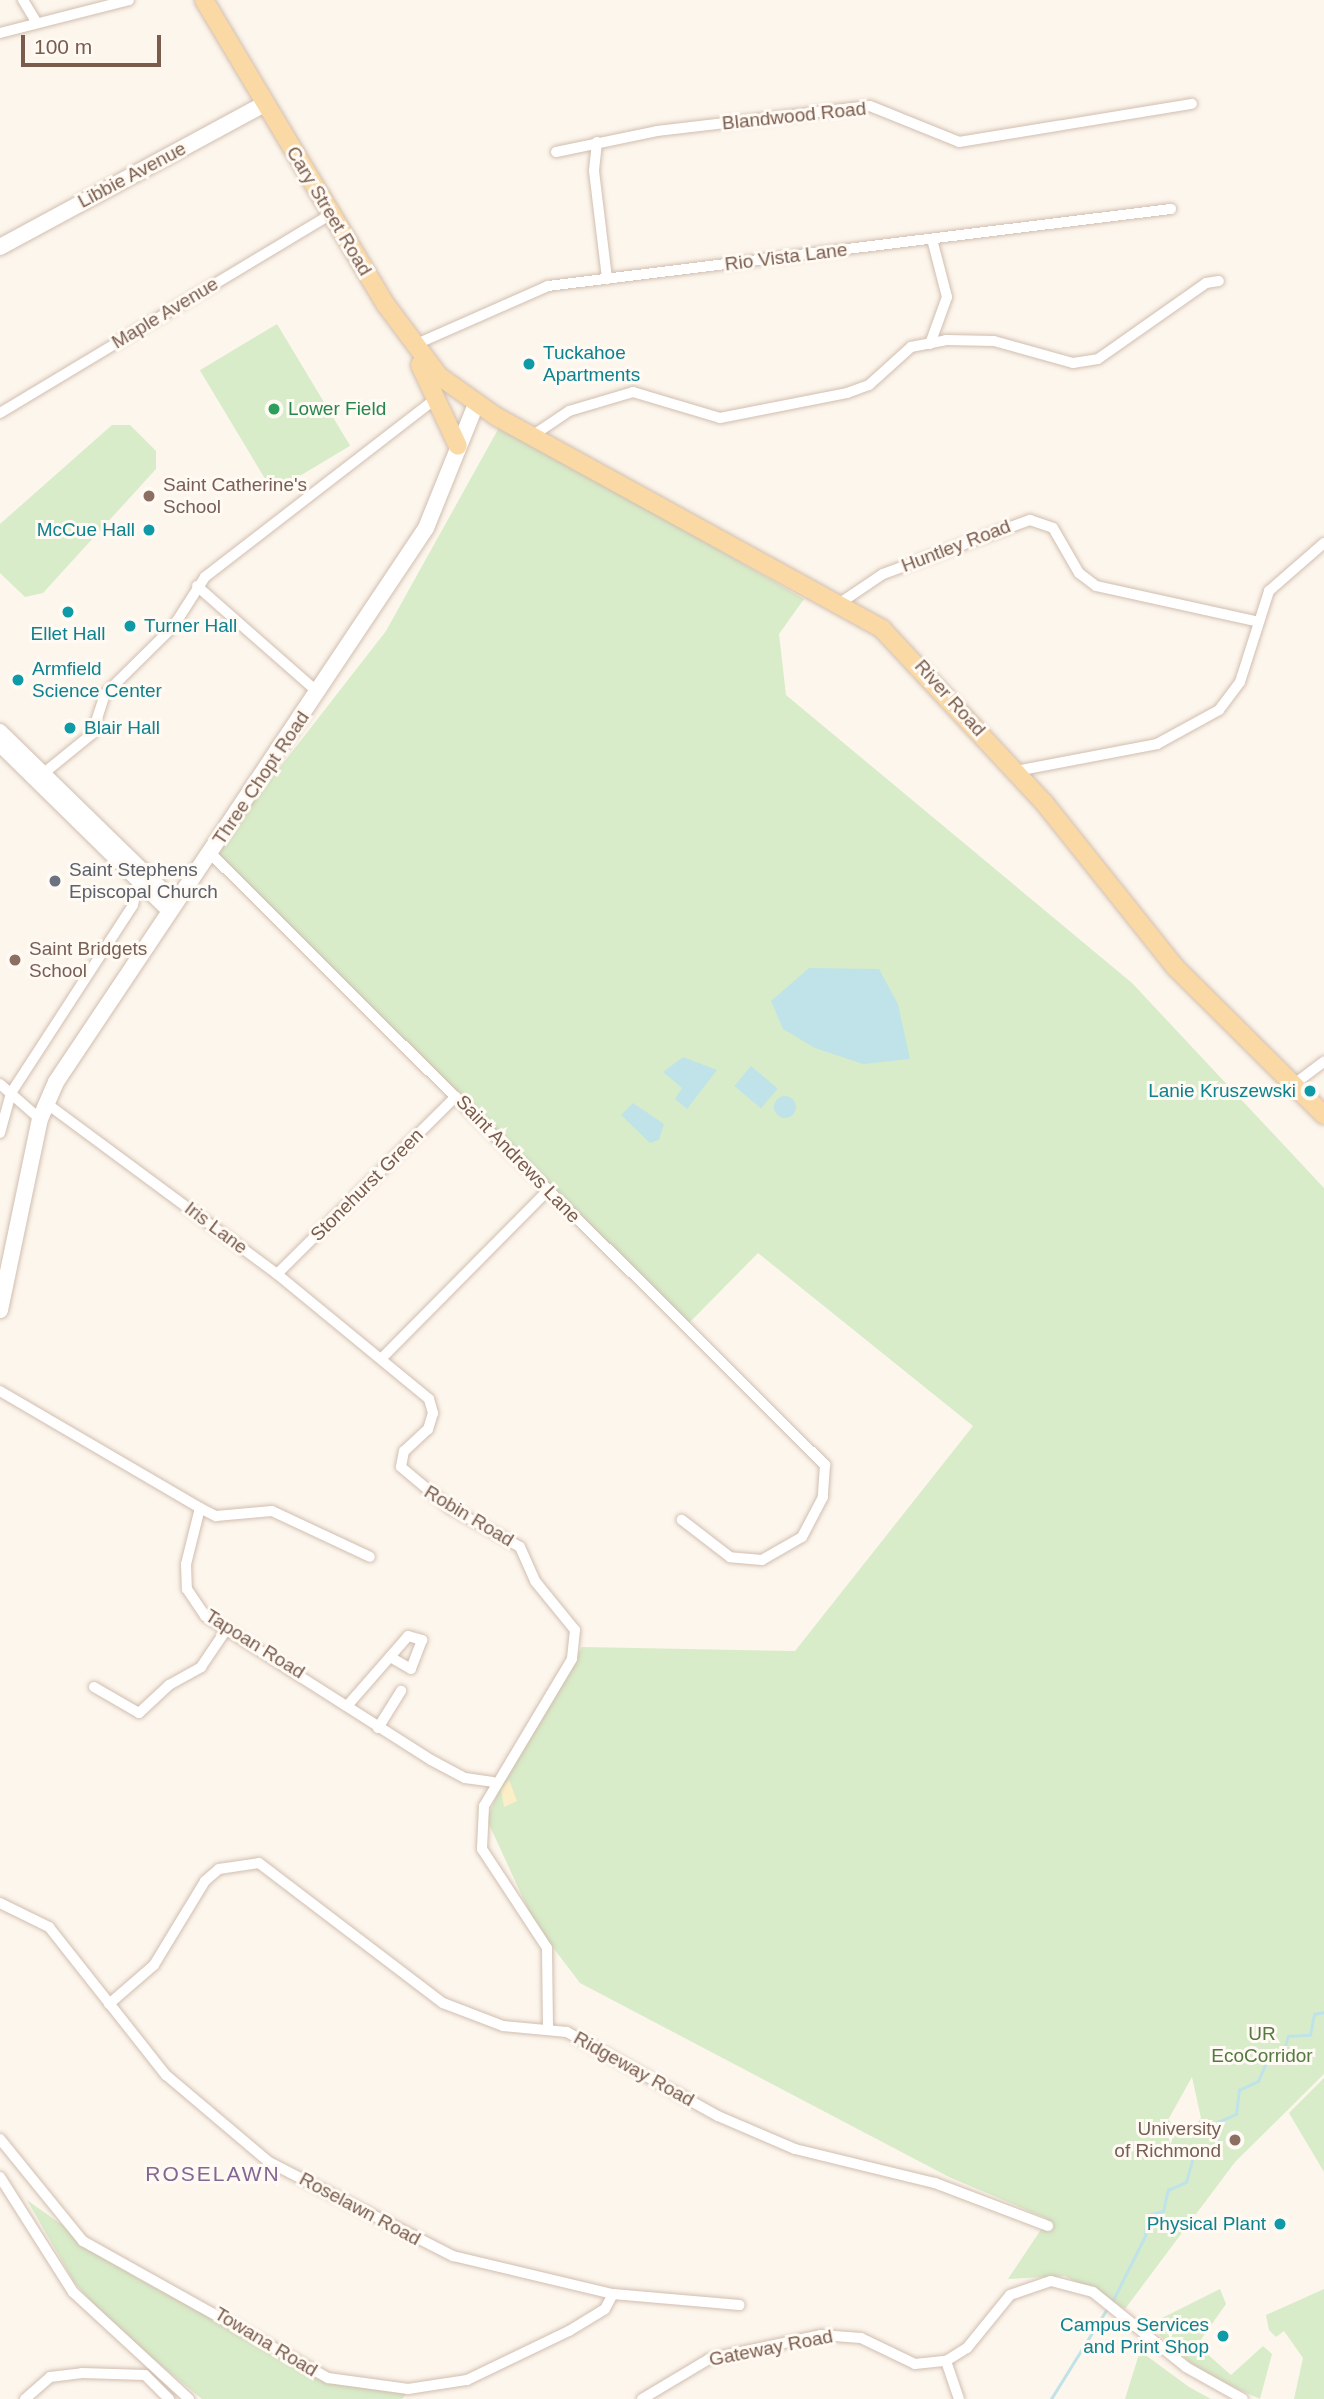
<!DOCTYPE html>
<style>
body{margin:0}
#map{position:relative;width:1324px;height:2399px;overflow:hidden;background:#fdf6ec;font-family:Helvetica,sans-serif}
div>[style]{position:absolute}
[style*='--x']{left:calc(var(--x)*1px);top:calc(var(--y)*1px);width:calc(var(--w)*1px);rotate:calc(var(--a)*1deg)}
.green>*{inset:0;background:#d8ecc9;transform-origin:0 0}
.sand>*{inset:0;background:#fcefc7}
.water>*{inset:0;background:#bfe3e8;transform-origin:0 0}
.round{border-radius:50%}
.stream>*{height:2.5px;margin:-1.25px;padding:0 1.25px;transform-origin:1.25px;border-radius:1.25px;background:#bfe3e8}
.roads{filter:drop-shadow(0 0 2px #d1beb0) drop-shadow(0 0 2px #d1beb0)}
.minor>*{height:10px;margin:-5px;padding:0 5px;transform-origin:5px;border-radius:5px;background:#fff}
.tertiary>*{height:14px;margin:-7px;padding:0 7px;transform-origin:7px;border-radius:7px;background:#fff}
.secondary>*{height:16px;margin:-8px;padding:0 8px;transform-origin:8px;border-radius:8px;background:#fff}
.primary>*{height:18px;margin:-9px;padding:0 9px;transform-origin:9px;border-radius:9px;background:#fbd9a5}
.dots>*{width:19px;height:19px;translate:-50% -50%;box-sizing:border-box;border:4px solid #fffaf3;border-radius:50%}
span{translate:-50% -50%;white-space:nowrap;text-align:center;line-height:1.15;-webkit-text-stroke:6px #fffaf3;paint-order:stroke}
.street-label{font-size:19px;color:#7a5c4d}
.culture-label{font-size:19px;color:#0d838f}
.left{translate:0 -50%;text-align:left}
.right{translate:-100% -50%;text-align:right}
.leisure-label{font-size:19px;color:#27864d}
.education-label{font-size:19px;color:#785e54}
.worship-label{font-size:19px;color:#5b616d}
.park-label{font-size:19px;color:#537a41}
.neighbourhood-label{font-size:21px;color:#846695;letter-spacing:2px}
.scale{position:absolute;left:21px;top:35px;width:140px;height:32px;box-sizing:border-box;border:4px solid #7a5c4d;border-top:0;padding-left:9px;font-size:21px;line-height:24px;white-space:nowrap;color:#7a5c4d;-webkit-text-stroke:5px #fffaf3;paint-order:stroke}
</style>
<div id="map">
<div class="green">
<i style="left:277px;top:324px;width:142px;height:90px;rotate:59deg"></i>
<i style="clip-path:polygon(evenodd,501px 424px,804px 599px,779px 634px,786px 695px,1132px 983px,1324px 1188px,1324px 2074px,1235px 2162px,1125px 2309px,1065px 2276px,1008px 2279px,1048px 2219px,949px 2177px,580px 1983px,535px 1924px,487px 1820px,503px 1779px,582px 1647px,795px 1651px,973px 1426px,758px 1253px,689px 1323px,215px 851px,386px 631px,501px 424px,1192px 2077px,1201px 2118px,1189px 2134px,1168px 2120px,1192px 2077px)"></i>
<i style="clip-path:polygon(112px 425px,130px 425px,156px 451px,156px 469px,43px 593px,25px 597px,0 573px,0 524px)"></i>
<i style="clip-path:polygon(1324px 2078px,1324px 2172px,1289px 2113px)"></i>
<i style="clip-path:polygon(27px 2200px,135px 2277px,331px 2382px,408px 2392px,402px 2399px,202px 2399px,112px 2325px,74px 2282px)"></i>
<i style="clip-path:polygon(1220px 2289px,1226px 2304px,1197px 2345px,1231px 2375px,1263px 2346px,1272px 2354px,1260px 2399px,1202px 2373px,1148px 2325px)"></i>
<i style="clip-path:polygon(1324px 2289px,1324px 2399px,1294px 2399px,1303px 2358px,1284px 2331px,1276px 2337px,1269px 2330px,1266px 2315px)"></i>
<i style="clip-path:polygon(1140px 2351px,1189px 2387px,1211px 2399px,1125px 2399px)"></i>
</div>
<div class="sand">
<i style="clip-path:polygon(509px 1780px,517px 1801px,504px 1807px,501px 1789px)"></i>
</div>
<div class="water">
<i style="clip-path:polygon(809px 968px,879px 969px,898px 1004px,910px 1059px,863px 1064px,815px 1048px,783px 1029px,771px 1001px)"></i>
<i style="clip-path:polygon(683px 1057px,717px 1070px,687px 1109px,675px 1099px,682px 1088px,663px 1072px)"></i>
<i style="left:751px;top:1066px;width:35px;height:26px;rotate:40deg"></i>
<i class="round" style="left:774px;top:1096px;width:22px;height:22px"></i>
<i style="clip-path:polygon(633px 1103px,664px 1124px,659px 1140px,650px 1143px,621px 1115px)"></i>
</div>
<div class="stream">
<i style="--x:1112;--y:2302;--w:74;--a:-63.4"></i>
<i style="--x:1145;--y:2236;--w:21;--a:-85"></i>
<i style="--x:1147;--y:2215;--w:16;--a:-14"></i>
<i style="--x:1163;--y:2211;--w:22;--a:-77"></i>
<i style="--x:1168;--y:2190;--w:20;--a:-24"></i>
<i style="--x:1186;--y:2182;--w:32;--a:-74"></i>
<i style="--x:1195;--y:2151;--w:22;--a:-8"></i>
<i style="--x:1217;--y:2148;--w:26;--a:-88"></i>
<i style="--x:1218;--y:2122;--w:20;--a:-24"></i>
<i style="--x:1236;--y:2114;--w:24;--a:-83"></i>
<i style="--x:1239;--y:2090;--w:21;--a:-25"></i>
<i style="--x:1258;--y:2081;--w:22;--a:-66"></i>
<i style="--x:1267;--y:2061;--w:14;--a:-8"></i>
<i style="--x:1281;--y:2059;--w:24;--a:-73"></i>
<i style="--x:1288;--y:2036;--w:22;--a:-3"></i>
<i style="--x:1310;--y:2035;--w:21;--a:-79"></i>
<i style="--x:1314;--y:2014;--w:10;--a:-11"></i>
<i style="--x:1051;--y:2399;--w:108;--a:-58.2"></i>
</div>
<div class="roads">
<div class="minor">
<i style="--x:23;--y:0;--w:26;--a:59"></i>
<i style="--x:0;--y:33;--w:133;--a:-14.3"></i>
<i style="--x:597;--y:142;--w:29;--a:96"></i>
<i style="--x:594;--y:171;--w:109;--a:83.1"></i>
<i style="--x:556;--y:152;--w:103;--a:-11.7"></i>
<i style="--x:657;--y:131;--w:214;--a:-6.7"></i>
<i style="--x:870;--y:106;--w:96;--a:22"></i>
<i style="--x:959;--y:142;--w:236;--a:-9.3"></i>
<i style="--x:930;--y:344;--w:50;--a:-70.1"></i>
<i style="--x:947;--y:297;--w:60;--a:-104.5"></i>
<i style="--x:412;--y:346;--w:149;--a:-23.8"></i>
<i style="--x:548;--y:286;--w:628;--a:-7.05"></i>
<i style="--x:0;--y:413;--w:386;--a:-31"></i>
<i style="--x:532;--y:436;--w:45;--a:-34"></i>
<i style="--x:569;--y:411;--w:67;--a:-16.5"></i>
<i style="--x:633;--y:392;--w:91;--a:16.6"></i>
<i style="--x:720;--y:418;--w:129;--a:-11.1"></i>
<i style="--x:847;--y:393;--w:23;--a:-20"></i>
<i style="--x:869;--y:385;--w:57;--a:-42.1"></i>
<i style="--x:911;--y:347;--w:36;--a:-11"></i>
<i style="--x:946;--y:340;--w:48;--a:1.2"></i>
<i style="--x:994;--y:341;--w:82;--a:15.6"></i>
<i style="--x:1073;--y:363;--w:25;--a:-9"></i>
<i style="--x:1098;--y:359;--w:132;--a:-35.1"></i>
<i style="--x:1206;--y:283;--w:13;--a:-9"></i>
<i style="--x:197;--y:586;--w:162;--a:41.3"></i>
<i style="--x:840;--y:603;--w:52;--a:-34"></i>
<i style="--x:883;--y:574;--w:157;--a:-20.2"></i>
<i style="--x:1030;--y:520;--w:24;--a:19"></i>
<i style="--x:1053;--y:528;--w:52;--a:60"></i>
<i style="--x:1079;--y:573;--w:21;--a:37"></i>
<i style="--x:1096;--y:586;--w:163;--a:12.4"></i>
<i style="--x:1016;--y:771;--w:144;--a:-10.8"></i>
<i style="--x:1157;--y:744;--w:71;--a:-28.7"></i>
<i style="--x:1219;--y:710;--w:35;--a:-53"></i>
<i style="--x:1240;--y:682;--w:96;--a:-72.3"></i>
<i style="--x:1269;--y:591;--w:73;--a:-41.1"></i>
<i style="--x:39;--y:777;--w:68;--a:-39.1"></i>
<i style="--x:92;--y:734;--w:42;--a:-72"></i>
<i style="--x:105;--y:694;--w:95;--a:-44.6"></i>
<i style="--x:173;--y:627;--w:59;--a:-57.4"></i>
<i style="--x:205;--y:577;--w:294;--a:-37.7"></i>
<i style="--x:210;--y:853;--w:868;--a:44.86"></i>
<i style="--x:825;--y:1465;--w:32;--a:94"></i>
<i style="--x:823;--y:1497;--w:45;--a:117.7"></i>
<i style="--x:802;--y:1537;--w:46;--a:150.1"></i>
<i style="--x:762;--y:1560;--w:32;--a:-175"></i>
<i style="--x:730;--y:1557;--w:61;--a:-142.4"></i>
<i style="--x:0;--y:1084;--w:53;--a:41.2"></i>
<i style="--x:1293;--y:1085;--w:39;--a:-37"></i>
<i style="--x:46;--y:1103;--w:287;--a:36.5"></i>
<i style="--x:277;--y:1274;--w:197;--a:39.4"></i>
<i style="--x:429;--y:1399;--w:15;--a:74"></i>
<i style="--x:433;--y:1413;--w:17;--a:107"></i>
<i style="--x:428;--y:1429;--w:33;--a:137"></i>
<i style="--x:404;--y:1451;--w:16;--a:101"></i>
<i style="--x:401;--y:1467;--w:64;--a:39.9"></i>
<i style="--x:450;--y:1508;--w:80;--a:29.1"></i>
<i style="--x:520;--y:1547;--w:37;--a:66"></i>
<i style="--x:535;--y:1581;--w:63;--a:50.8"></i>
<i style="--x:575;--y:1630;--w:29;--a:96"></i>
<i style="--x:572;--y:1659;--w:171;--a:120.9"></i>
<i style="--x:484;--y:1806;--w:43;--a:92.7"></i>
<i style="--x:482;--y:1849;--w:118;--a:56.7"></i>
<i style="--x:547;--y:1948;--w:80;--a:89.3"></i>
<i style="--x:0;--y:1133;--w:41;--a:-74.6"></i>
<i style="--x:11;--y:1093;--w:224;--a:-57"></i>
<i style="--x:133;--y:905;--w:25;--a:-78"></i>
<i style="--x:277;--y:1274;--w:252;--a:-44.8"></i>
<i style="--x:382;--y:1358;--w:235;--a:-45.3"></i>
<i style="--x:0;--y:1391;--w:232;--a:30.3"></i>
<i style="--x:200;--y:1508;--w:58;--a:104"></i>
<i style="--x:186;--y:1564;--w:25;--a:88"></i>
<i style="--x:187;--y:1589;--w:32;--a:56"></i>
<i style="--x:205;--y:1616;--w:268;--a:32.5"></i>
<i style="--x:431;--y:1760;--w:38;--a:28"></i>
<i style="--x:465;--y:1778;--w:28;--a:8"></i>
<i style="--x:200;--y:1508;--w:18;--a:27"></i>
<i style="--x:216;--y:1516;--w:56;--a:-5.1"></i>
<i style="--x:272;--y:1511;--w:108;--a:25.1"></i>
<i style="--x:94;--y:1687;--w:52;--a:30"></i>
<i style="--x:139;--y:1713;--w:41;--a:-43"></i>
<i style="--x:169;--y:1685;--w:37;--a:-29"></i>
<i style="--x:201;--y:1667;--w:45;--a:-56"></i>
<i style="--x:347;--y:1706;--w:93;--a:-48.9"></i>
<i style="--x:408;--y:1636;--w:15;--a:16"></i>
<i style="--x:422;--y:1640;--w:31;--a:111"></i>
<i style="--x:411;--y:1669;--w:24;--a:-150"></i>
<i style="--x:378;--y:1728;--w:44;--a:-58.1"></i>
<i style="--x:0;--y:1903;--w:55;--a:26.1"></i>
<i style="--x:49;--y:1927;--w:189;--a:51.7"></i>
<i style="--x:166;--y:2075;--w:135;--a:40.2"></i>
<i style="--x:269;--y:2162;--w:207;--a:27.1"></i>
<i style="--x:453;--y:2256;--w:164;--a:13.4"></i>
<i style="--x:613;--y:2294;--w:127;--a:5"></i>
<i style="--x:109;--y:2004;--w:60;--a:-40.9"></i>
<i style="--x:154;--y:1965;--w:98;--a:-58.7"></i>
<i style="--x:205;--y:1881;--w:18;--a:-41"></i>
<i style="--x:219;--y:1869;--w:40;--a:-8.5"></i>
<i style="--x:259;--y:1863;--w:231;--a:37.3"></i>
<i style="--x:443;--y:2003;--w:64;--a:21"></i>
<i style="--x:503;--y:2026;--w:64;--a:5.4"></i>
<i style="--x:567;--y:2032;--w:173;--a:29.1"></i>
<i style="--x:718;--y:2116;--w:84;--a:23.2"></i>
<i style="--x:795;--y:2149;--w:144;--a:13.7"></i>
<i style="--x:935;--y:2183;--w:121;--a:20.8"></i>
<i style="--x:0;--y:2139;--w:132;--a:50.9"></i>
<i style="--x:83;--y:2241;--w:281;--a:29.2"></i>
<i style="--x:328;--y:2378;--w:81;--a:7.8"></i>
<i style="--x:408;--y:2389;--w:60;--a:-8.7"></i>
<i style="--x:467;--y:2380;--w:113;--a:-25.7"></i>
<i style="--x:569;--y:2331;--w:42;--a:-31.4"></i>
<i style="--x:605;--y:2309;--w:17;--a:-62"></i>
<i style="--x:0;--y:2177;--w:136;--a:57.6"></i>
<i style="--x:73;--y:2292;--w:158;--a:42.7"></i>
<i style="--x:946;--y:2361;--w:40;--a:71.1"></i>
<i style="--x:25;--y:2399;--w:33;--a:-41"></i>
<i style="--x:50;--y:2377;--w:32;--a:-7"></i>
<i style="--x:82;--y:2373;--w:63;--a:1.8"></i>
<i style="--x:145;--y:2375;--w:34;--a:45"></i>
<i style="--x:642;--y:2399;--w:78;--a:-30.8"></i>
<i style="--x:709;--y:2359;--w:115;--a:-12.1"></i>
<i style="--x:821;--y:2335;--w:40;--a:4.3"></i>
<i style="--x:861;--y:2338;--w:60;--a:25.7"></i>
<i style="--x:915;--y:2364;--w:31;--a:-6"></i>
<i style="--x:946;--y:2361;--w:25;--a:-32"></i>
<i style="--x:967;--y:2348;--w:68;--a:-50.9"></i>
<i style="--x:1010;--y:2295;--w:43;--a:-18.9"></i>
<i style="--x:1051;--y:2281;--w:43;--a:14.7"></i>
<i style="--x:1093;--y:2292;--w:119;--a:38.9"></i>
<i style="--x:1186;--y:2367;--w:65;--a:29.3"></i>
</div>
<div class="tertiary">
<i style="--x:0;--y:731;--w:246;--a:44.3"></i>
<i style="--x:0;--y:745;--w:238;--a:44.5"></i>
</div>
<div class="secondary">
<i style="--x:0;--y:247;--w:300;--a:-28.4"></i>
<i style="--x:0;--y:1310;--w:195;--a:-78.2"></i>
<i style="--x:40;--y:1119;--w:40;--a:-66.6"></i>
<i style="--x:56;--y:1082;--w:666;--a:-56.26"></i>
<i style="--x:426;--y:528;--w:134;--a:-68"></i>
</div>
<div class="primary">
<i style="--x:204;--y:0;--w:355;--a:59.2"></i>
<i style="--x:386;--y:305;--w:89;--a:53.3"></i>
<i style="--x:439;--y:376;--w:71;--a:35.3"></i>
<i style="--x:497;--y:417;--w:440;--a:28.8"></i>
<i style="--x:882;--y:629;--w:239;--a:47"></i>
<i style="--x:1045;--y:804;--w:208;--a:51.4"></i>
<i style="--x:1175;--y:967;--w:210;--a:44.8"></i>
<i style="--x:420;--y:365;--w:89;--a:64.9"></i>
</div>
</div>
<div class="dots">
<i style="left:529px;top:364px;background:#0f9aa8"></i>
<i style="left:274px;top:409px;background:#2e9e5b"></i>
<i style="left:149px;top:496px;background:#8d6e63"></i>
<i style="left:149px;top:530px;background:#0f9aa8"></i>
<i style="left:68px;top:612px;background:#0f9aa8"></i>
<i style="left:130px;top:626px;background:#0f9aa8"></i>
<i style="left:18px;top:680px;background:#0f9aa8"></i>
<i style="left:70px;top:728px;background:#0f9aa8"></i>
<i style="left:55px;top:881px;background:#6b7280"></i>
<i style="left:15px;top:960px;background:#8d6e63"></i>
<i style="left:1310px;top:1091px;background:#0f9aa8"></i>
<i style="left:1235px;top:2140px;background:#8d6e63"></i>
<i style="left:1280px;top:2224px;background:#0f9aa8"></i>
<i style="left:1223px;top:2336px;background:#0f9aa8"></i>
</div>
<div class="street-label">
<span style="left:794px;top:116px;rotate:-6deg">Blandwood Road</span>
<span style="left:132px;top:175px;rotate:-28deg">Libbie Avenue</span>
<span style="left:329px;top:211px;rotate:59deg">Cary Street Road</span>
<span style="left:786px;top:257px;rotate:-7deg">Rio Vista Lane</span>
<span style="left:165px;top:313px;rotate:-31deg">Maple Avenue</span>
<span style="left:956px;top:546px;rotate:-21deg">Huntley Road</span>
<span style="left:950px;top:698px;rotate:48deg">River Road</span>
<span style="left:261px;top:778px;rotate:-56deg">Three Chopt Road</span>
<span style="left:518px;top:1159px;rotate:46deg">Saint Andrews Lane</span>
<span style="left:367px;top:1185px;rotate:-45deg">Stonehurst Green</span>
<span style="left:216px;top:1228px;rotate:37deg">Iris Lane</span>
<span style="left:469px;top:1516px;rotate:31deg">Robin Road</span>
<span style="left:255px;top:1644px;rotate:32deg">Tapoan Road</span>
<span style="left:634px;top:2069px;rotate:29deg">Ridgeway Road</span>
<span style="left:360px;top:2209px;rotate:28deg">Roselawn Road</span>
<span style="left:266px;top:2342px;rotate:31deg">Towana Road</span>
<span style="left:771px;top:2348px;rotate:-11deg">Gateway Road</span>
</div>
<div class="culture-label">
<span class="left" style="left:543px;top:364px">Tuckahoe<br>Apartments</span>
<span class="right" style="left:135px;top:530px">McCue Hall</span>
<span class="left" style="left:144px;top:626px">Turner Hall</span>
<span style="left:68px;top:634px">Ellet Hall</span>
<span class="left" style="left:32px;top:680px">Armfield<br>Science Center</span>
<span class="left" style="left:84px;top:728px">Blair Hall</span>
<span class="right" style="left:1296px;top:1091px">Lanie Kruszewski</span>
<span class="right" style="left:1266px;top:2224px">Physical Plant</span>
<span class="right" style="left:1209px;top:2336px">Campus Services<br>and Print Shop</span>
</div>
<div class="leisure-label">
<span class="left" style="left:288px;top:409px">Lower Field</span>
</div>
<div class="education-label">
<span class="left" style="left:163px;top:496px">Saint Catherine's<br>School</span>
<span class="left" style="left:29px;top:960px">Saint Bridgets<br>School</span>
<span class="right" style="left:1221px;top:2140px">University<br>of Richmond</span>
</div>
<div class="worship-label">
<span class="left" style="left:69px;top:881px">Saint Stephens<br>Episcopal Church</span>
</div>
<div class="park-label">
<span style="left:1262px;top:2045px">UR<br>EcoCorridor</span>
</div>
<div class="neighbourhood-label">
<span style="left:213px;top:2174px">ROSELAWN</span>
</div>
<div class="scale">100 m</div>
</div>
